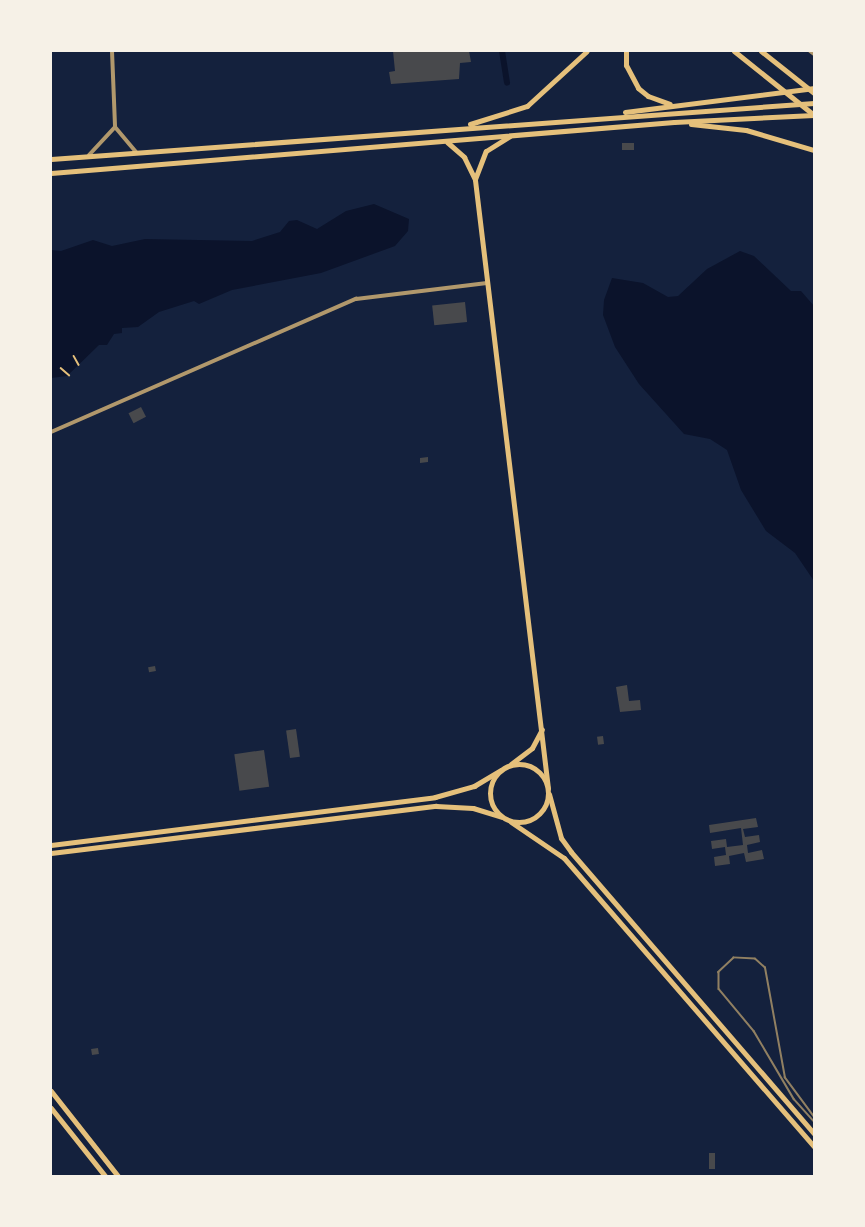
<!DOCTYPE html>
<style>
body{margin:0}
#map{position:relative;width:865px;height:1227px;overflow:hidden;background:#14213d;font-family:"Open Sans",sans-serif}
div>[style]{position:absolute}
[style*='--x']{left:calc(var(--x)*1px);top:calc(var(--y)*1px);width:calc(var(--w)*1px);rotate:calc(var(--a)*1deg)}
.water>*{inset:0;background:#0b132b}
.canal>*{height:6px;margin:-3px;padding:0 3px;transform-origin:3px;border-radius:3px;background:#0b132b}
.building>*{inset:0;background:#48494c;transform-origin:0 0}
.path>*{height:1.5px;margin:-0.75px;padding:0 0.75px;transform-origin:0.75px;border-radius:0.75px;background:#e5c07b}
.minor>*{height:4px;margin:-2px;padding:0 2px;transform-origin:2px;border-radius:2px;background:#b1986c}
.secondary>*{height:5px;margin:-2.5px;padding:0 2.5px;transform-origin:2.5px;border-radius:2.5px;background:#e5c07b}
.secondary>.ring{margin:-2.5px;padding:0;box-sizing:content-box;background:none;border:5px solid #e5c07b;border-radius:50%}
.primary>*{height:5px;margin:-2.5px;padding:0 2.5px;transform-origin:2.5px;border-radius:2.5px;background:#e5c07b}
.tram>*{height:1.5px;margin:-0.75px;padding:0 0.75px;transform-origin:0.75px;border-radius:0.75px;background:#918062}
span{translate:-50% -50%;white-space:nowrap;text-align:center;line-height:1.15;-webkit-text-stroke:4.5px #f6f1e7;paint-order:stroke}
.frame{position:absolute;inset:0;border:52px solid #f6f1e7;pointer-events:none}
</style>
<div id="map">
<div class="water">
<i style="clip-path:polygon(374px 204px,409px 219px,408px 231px,395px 246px,321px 273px,232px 290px,199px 304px,194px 301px,159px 312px,138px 327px,122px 328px,122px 333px,114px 334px,107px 345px,99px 345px,67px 376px,51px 378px,51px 250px,61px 251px,93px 240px,112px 246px,145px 239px,252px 241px,280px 232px,289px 221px,297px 220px,317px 229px,346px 211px)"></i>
<i style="clip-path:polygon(740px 251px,754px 256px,791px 291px,801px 291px,814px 306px,814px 581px,795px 553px,766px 531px,741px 490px,727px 450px,710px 439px,684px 434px,639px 384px,615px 347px,603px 315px,604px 300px,612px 278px,643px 283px,668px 297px,678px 296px,707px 269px)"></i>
</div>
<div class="canal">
<i style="--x:502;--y:51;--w:32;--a:81"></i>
</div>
<div class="building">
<i style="clip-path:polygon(393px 51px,469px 51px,471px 62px,460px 63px,459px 79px,391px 84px,389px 72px,395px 71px)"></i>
<i style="left:622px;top:143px;width:12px;height:7px"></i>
<i style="left:465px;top:302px;width:20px;height:33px;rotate:84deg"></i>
<i style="left:141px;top:407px;width:11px;height:14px;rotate:63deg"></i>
<i style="clip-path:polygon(428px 457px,428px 462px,420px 463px,420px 458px)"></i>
<i style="left:155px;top:666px;width:5px;height:7px;rotate:79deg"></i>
<i style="clip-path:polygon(627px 685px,629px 701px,640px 700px,641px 710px,620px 712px,616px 687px)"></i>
<i style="left:296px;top:729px;width:28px;height:10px;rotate:82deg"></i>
<i style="left:603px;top:736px;width:8px;height:6px;rotate:83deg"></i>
<i style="left:264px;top:750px;width:37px;height:30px;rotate:82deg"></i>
<i style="clip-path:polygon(756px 818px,758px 827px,743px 829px,745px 837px,759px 835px,760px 842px,747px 845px,748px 853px,762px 850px,764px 859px,746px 862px,744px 853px,729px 856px,730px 864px,715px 866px,714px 857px,726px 855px,725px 847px,712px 849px,711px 841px,726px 839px,727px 847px,743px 845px,741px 828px,710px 833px,709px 825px)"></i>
<i style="left:98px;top:1048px;width:6px;height:7px;rotate:81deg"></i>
<i style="left:709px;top:1153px;width:6px;height:16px"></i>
</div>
<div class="path">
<i style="--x:74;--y:356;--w:10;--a:61"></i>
<i style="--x:61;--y:368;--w:11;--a:41"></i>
</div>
<div class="minor">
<i style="--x:112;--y:51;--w:76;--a:87.7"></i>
<i style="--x:810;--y:51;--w:5;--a:37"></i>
<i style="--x:89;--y:155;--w:38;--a:-47"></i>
<i style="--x:115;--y:127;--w:33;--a:50"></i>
<i style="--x:51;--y:432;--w:333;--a:-23.6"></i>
<i style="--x:356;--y:299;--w:132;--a:-7"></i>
</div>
<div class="secondary">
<i style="--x:447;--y:142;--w:23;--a:41"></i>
<i style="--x:464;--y:157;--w:25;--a:64"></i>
<i style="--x:475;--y:180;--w:613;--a:83.16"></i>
<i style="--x:475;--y:179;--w:30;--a:-69"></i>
<i style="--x:486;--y:151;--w:28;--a:-32"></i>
<i class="ring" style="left:490px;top:764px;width:53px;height:53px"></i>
<i style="--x:511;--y:764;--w:26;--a:-37"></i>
<i style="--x:532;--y:748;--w:21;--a:-62"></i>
<i style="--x:549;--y:794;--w:46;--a:74.7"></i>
<i style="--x:561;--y:838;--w:17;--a:54"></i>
<i style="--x:571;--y:852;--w:372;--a:49.2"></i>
<i style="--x:511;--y:822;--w:64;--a:34.2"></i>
<i style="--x:564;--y:858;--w:382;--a:49.1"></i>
<i style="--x:51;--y:845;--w:387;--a:-7.1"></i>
<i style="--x:435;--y:797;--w:41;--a:-15.8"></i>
<i style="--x:474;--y:786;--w:31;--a:-31"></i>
<i style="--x:51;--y:853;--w:388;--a:-7"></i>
<i style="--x:436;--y:806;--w:37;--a:3"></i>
<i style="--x:473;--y:808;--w:30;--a:17"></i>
<i style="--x:51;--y:1091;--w:108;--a:51.8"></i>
<i style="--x:51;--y:1108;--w:87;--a:51.5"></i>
</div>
<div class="primary">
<i style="--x:626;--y:51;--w:14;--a:90"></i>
<i style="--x:626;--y:65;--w:26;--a:62"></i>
<i style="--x:638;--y:88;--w:13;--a:39"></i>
<i style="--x:648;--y:96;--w:23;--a:20"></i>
<i style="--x:734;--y:51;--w:102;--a:38.7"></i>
<i style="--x:761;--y:51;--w:68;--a:38.4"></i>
<i style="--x:625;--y:112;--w:191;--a:-7.2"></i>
<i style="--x:470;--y:124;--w:60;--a:-17.5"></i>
<i style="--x:527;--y:106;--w:81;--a:-42.5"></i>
<i style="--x:691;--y:124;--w:55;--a:6.2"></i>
<i style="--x:746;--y:130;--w:71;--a:16.4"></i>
<i style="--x:51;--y:159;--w:765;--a:-4.2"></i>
<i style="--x:51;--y:173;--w:625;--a:-4.68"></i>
<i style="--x:674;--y:122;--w:140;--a:-2.9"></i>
</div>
<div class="tram">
<i style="--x:814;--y:1117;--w:49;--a:-126.6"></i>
<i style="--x:785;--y:1078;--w:112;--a:-100.3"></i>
<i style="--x:765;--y:968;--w:13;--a:-138"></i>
<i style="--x:755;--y:959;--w:21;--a:-177"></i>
<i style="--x:734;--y:958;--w:21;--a:137"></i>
<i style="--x:719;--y:972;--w:17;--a:90"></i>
<i style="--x:719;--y:989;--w:55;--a:50.2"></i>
<i style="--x:754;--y:1031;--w:79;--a:59.5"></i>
<i style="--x:794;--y:1099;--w:30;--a:48"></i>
</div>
<div class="frame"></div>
</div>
